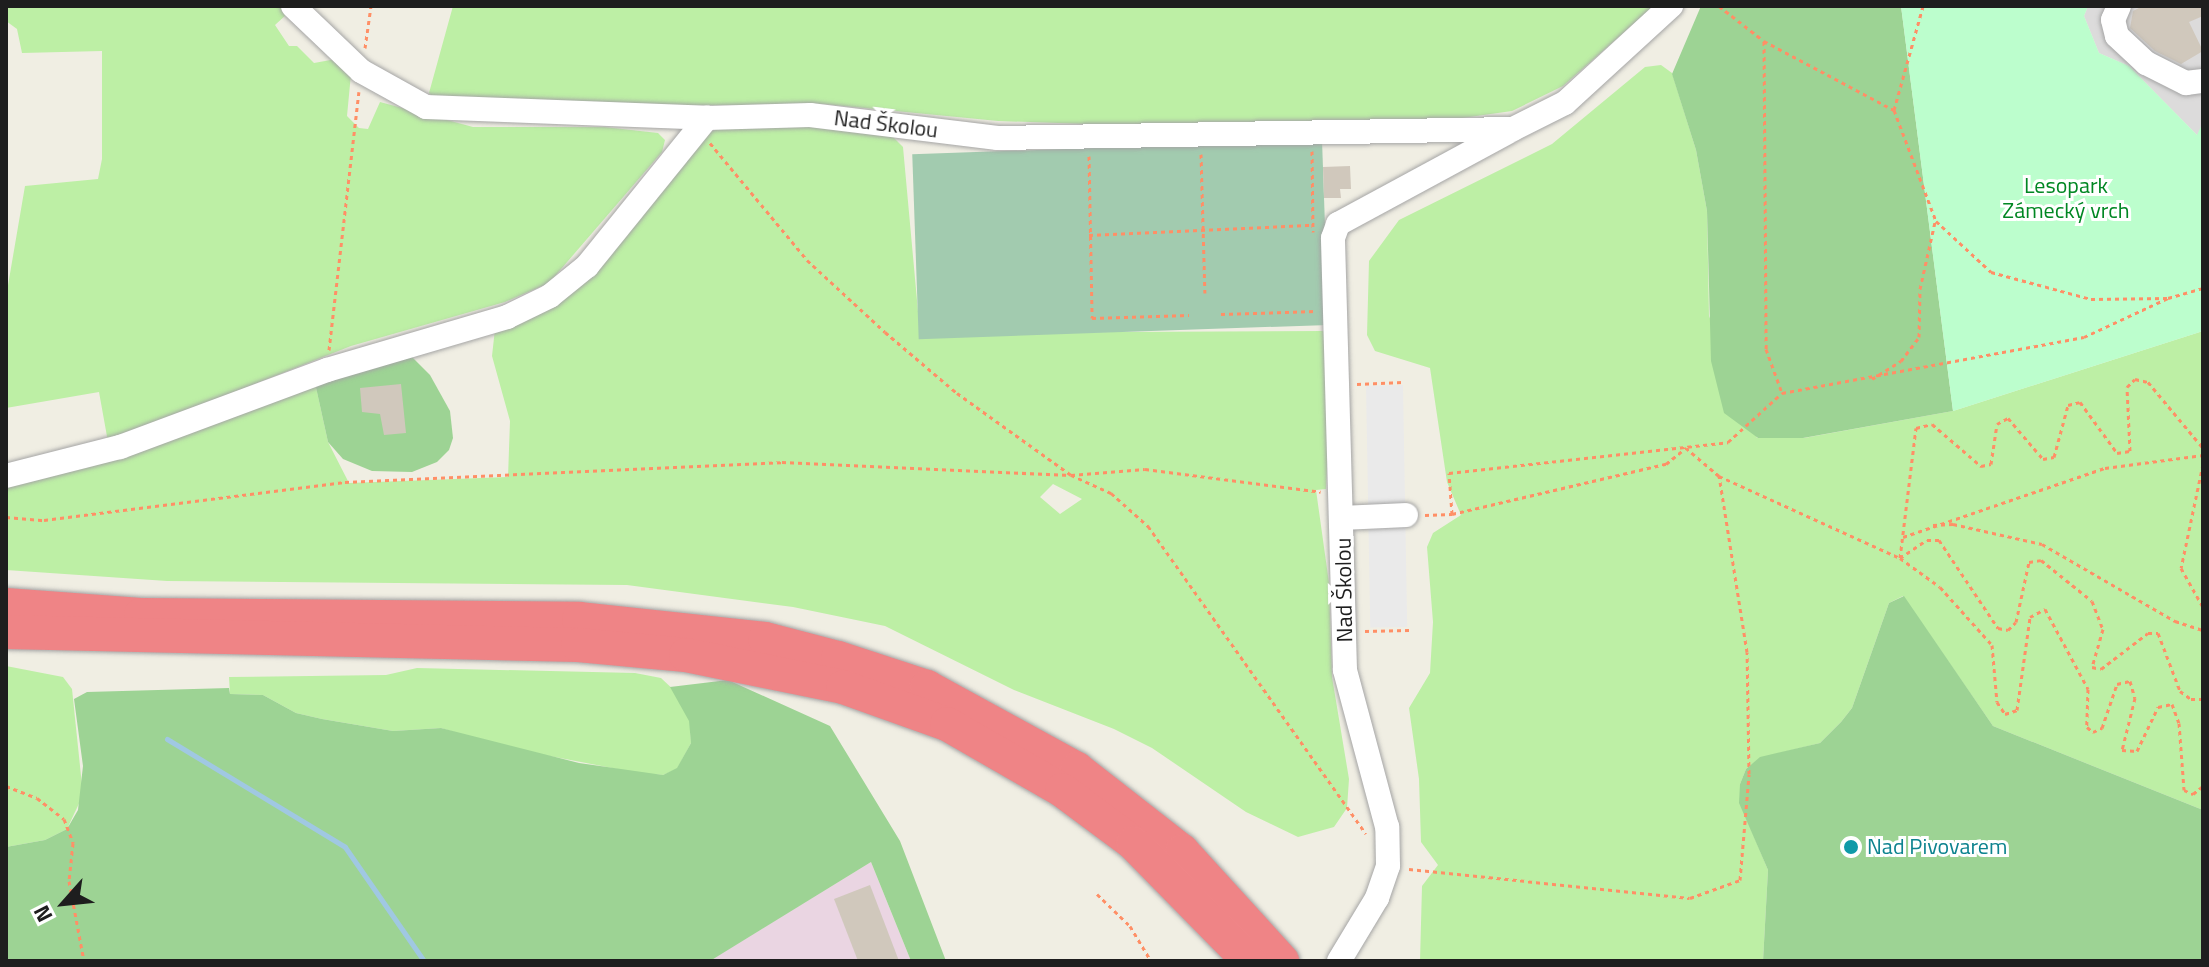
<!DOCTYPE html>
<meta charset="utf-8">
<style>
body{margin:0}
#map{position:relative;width:2209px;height:967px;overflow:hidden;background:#f0eee3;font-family:"Titillium Web",sans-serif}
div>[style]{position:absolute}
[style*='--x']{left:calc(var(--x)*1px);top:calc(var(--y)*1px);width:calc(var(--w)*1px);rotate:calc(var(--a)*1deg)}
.residential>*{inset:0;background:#dcdbdb}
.industrial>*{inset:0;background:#ead5e2}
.grass>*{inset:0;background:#bdefa5}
.forest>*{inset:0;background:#9dd394}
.cemetery>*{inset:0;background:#a2cbaf;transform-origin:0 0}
.park>*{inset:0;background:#bcfecd}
.parking>*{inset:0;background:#eaeaea;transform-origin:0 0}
.stream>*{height:5px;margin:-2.5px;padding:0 2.5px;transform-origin:2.5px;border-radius:2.5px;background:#a0c8e2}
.building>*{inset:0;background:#d0c8bc}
.path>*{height:3px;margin-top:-1.5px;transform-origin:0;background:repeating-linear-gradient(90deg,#ff8f66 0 4px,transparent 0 8px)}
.roads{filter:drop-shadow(0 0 2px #a5a5a5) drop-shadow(0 0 2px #a5a5a5)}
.minor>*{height:24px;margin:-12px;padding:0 12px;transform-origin:12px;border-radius:12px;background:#fff}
.highway>*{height:34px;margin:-17px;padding:0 17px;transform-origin:17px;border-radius:17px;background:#ef8486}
.dots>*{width:22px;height:22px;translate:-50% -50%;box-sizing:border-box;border:4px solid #fff;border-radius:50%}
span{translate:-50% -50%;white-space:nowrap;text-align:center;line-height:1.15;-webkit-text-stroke:6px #fff;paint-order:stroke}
.street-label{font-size:22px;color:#1e1e1e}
.park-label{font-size:22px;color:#018723}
.culture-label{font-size:22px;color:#0d838f}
.left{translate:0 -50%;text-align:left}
.frame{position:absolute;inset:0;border:8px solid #1e1e1e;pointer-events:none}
.north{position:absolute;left:24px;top:863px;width:80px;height:80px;-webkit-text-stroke:6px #fff;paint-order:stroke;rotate:243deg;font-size:22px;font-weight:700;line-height:32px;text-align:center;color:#1e1e1e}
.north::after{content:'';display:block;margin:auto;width:28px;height:36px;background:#1e1e1e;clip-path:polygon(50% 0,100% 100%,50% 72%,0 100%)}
</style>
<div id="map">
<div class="residential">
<i style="clip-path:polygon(2088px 6px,2203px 6px,2203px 122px,2198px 136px,2129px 66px,2099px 53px,2084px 16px)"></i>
</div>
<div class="industrial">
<i style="clip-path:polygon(871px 862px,911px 961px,709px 961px)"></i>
</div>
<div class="grass">
<i style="clip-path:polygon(6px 6px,279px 6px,287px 14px,275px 25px,289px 46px,297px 46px,314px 63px,336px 59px,351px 74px,347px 116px,359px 128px,368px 129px,380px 102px,473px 127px,604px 127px,658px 133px,665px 140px,662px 152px,549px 283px,505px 302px,351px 346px,108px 442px,99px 392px,6px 408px,6px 297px,25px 186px,98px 179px,102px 159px,102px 51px,22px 53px,17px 29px,6px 21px)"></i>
<i style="clip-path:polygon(453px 6px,1654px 6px,1563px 86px,1512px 111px,1455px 119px,1114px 125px,998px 121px,823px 104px,562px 107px,434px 98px,429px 93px)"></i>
<i style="clip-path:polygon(1661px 65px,1672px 73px,1696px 150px,1707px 211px,1709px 316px,1757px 438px,1804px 438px,1953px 411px,2203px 331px,2203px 810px,1993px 726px,1903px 596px,1889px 603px,1852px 708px,1841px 722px,1820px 743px,1760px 758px,1746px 769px,1740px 784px,1740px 803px,1768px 870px,1763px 961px,1420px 961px,1422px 886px,1438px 865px,1421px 842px,1419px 779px,1409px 708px,1430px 673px,1433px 622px,1427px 547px,1433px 533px,1461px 515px,1447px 482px,1430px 368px,1375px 351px,1367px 335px,1369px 261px,1399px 220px,1552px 144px,1645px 67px)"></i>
<i style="clip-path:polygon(evenodd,783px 124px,887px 131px,903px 147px,920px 333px,1324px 331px,1330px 407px,1326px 489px,1316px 490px,1329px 583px,1332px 677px,1349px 779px,1347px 808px,1334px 827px,1298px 837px,1246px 812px,1152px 748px,1114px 729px,1014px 690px,885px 626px,793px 607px,627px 585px,167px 581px,6px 570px,6px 485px,315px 383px,328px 442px,349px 483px,508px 477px,510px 421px,492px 356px,495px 329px,555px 305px,596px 273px,706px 134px,724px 126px,783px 124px,1053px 484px,1082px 499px,1060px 514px,1040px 497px,1053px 484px)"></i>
<i style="clip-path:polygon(6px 666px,63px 677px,72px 689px,83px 795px,67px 829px,45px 840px,6px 847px)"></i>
<i style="clip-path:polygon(417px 668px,635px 673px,661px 678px,678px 694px,690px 721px,691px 743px,677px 769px,663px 775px,638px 773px,503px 747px,441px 728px,393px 731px,322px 719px,296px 713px,263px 695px,230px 694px,229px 677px,386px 675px)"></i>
</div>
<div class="forest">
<i style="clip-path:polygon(1701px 6px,1901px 6px,1953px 411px,1803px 438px,1758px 438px,1724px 413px,1711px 361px,1707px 211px,1696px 150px,1672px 74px)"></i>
<i style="clip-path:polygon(412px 357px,430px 375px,450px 411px,453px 438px,449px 450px,437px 462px,412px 472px,372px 471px,343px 459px,328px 442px,315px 383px)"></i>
<i style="clip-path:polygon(1904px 596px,1993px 726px,2203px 810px,2203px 961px,1763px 961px,1768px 870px,1739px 803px,1740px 784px,1746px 769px,1760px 757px,1820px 743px,1841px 722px,1852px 708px,1889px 603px)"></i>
<i style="clip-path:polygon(728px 680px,830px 726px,900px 841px,946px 961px,911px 961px,871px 862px,710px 961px,6px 961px,6px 847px,45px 840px,67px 829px,78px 810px,83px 766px,74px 699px,87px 692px,229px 688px,230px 694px,263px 695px,296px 713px,322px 719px,393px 731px,441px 728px,579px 763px,663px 775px,677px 768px,691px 743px,689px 721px,670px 687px)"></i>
</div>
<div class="cemetery">
<i style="left:1322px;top:140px;width:185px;height:410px;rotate:88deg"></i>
</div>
<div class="park">
<i style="clip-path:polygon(1901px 6px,2088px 6px,2084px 16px,2099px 53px,2129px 66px,2197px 135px,2203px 122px,2203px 331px,1953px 411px)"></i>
</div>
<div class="parking">
<i style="left:1403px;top:385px;width:242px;height:37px;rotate:89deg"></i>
</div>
<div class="stream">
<i style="--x:167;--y:739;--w:208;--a:31.2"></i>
<i style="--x:345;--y:847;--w:139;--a:55.3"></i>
</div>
<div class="building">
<i style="clip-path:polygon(2143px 6px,2203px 6px,2203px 16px,2189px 22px,2203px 51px,2181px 64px,2155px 51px,2130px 28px,2133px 11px)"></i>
<i style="clip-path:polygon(1350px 166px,1351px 189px,1340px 189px,1341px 198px,1324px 198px,1323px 167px)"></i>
<i style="clip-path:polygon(401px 384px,406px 433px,384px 435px,380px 414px,362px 412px,360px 388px)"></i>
<i style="clip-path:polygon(870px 885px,899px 961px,858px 961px,834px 899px)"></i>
</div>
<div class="path">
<i style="--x:1719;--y:6;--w:57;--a:37.9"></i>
<i style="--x:1764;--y:41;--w:147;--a:28"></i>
<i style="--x:1894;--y:110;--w:119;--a:69.3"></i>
<i style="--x:1936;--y:221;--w:75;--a:42.8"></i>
<i style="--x:1991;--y:272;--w:104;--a:15.1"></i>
<i style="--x:2091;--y:299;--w:77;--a:-0.7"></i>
<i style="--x:2168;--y:298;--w:36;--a:-16"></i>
<i style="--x:1764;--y:41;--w:308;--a:89.6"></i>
<i style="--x:1766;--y:349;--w:47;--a:70"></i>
<i style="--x:365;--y:48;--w:42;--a:-81.9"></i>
<i style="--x:1894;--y:110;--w:108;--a:-74.4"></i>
<i style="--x:710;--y:143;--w:152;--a:50.3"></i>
<i style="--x:807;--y:260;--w:106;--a:42.7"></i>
<i style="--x:885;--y:332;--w:94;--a:40.3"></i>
<i style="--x:957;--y:393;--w:140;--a:35.7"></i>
<i style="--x:1071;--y:475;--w:44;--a:24.2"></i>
<i style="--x:1111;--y:493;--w:50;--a:41.7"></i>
<i style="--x:1148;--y:526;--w:377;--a:54.7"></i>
<i style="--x:1312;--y:151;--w:81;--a:89.3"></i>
<i style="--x:1201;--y:154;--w:139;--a:88.4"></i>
<i style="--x:1089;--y:156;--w:162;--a:88.9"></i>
<i style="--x:1092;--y:318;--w:97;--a:-1.8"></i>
<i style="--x:1089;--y:235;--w:224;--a:-2.6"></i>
<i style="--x:1221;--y:314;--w:95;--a:-1.8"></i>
<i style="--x:329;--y:350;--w:260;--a:-83.4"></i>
<i style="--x:1872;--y:379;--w:34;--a:-32"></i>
<i style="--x:1901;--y:361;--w:30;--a:-53"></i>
<i style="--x:1919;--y:337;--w:48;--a:-88.8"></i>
<i style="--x:1920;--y:289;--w:69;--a:-77.4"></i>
<i style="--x:1357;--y:384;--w:46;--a:-2.5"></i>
<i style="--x:2203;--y:464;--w:106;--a:101.9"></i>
<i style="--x:2181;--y:568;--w:45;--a:60.6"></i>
<i style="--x:1719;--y:476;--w:199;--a:24.4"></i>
<i style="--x:1900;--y:558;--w:49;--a:35.9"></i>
<i style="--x:1940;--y:587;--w:78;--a:48.1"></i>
<i style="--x:1992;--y:645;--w:57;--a:85"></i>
<i style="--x:1997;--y:702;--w:14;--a:56"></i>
<i style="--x:2005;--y:714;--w:13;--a:-18"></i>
<i style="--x:2017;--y:710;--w:94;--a:-82"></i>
<i style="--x:2030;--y:617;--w:17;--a:-28"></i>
<i style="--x:2045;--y:609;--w:91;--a:61.7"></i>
<i style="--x:2088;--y:689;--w:38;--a:92"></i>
<i style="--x:2087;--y:727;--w:8;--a:40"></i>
<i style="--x:2093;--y:732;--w:10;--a:-24"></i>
<i style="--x:2102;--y:728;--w:46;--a:-71.2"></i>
<i style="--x:2117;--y:684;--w:13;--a:-13"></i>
<i style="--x:2130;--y:681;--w:18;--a:74"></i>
<i style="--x:2135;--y:698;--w:54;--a:104"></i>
<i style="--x:2122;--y:750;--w:15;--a:4"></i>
<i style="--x:2137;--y:751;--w:49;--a:-64.5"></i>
<i style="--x:2158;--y:707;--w:14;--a:-12"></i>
<i style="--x:2172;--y:704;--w:20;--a:70"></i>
<i style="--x:2179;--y:723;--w:67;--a:85.7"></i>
<i style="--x:2184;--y:790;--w:10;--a:24"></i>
<i style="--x:2193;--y:794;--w:13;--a:-39"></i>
<i style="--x:1452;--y:514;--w:41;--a:-94.2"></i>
<i style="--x:1449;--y:473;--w:281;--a:-6.3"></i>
<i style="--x:1728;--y:442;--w:73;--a:-42.2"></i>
<i style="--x:1782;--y:393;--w:307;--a:-10.5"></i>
<i style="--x:2084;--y:337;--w:93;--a:-24.9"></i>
<i style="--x:1425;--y:515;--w:27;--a:-2"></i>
<i style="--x:1452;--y:514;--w:220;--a:-13.2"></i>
<i style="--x:1666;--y:464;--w:26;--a:-39"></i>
<i style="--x:6;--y:517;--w:38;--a:5"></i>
<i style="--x:44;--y:520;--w:303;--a:-7.2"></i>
<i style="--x:345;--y:482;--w:437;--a:-2.6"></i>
<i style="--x:782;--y:462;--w:289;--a:2.6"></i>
<i style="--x:1071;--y:475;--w:74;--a:-4.6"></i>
<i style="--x:1145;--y:469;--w:177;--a:7.4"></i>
<i style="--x:1933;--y:525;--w:20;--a:-3"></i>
<i style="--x:1953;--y:524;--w:91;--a:12.7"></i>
<i style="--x:2042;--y:544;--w:154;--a:30.1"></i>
<i style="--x:2175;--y:621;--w:29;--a:18"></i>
<i style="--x:1903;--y:537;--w:213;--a:-18.9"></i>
<i style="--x:2105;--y:468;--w:99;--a:-7.6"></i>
<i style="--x:1900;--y:558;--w:131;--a:-83"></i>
<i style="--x:1916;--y:428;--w:16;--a:-14"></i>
<i style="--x:1932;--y:424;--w:65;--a:40.6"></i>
<i style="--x:1981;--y:466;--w:10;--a:-11"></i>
<i style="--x:1991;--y:464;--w:40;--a:-81.5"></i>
<i style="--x:1997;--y:424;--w:13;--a:-29"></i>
<i style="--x:2008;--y:418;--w:54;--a:49.5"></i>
<i style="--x:2043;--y:459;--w:11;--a:-10"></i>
<i style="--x:2054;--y:457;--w:54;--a:-74.9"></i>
<i style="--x:2068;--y:405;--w:12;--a:-14"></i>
<i style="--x:2080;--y:402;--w:63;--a:54"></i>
<i style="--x:2117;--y:453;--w:13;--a:-9"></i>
<i style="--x:2130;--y:451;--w:64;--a:-92.7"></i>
<i style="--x:2127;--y:387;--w:11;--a:-45"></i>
<i style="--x:2135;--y:379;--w:13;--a:13"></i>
<i style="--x:2148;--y:382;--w:86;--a:50.2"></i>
<i style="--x:1900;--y:558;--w:32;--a:-34"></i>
<i style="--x:1927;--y:540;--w:12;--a:0"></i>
<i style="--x:1939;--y:540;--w:106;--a:56.2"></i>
<i style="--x:1998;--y:628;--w:10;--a:11"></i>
<i style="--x:2008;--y:630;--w:11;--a:-45"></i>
<i style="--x:2016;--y:622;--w:61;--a:-77.8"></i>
<i style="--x:2029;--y:562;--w:12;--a:-9"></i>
<i style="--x:2041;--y:560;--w:65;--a:38.8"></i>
<i style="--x:2092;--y:601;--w:30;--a:69"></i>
<i style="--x:2103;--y:629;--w:40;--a:106"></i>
<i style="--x:2092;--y:667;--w:9;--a:13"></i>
<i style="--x:2101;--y:669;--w:59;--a:-37.5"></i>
<i style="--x:2148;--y:633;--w:10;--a:0"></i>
<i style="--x:2158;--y:633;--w:62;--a:69.2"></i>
<i style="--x:2180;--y:691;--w:14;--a:36"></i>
<i style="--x:2191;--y:699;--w:12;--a:0"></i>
<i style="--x:1365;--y:631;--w:44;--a:-1.3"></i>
<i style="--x:6;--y:786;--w:33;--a:21"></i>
<i style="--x:37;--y:798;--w:34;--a:38"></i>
<i style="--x:64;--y:819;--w:26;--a:69"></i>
<i style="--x:73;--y:843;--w:38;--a:96"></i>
<i style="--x:69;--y:881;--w:81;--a:79.4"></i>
<i style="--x:1409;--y:869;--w:282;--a:5.9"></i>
<i style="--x:1690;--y:898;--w:53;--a:-19.8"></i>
<i style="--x:1740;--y:880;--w:106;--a:-85.1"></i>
<i style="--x:1749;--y:774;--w:122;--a:-90.9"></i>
<i style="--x:1747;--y:652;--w:178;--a:-99"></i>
<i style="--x:1719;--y:476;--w:43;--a:-139.7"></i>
<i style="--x:1097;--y:894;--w:46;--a:44.1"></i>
<i style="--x:1130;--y:926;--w:41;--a:59"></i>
</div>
<div class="roads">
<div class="minor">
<i style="--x:293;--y:6;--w:94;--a:43.7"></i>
<i style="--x:361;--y:71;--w:74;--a:29"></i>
<i style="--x:426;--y:107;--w:281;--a:2.2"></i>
<i style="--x:707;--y:118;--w:103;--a:-1.7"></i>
<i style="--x:810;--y:115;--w:189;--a:7"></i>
<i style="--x:998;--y:138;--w:515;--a:-1"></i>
<i style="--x:1513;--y:129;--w:58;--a:-26.6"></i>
<i style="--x:1565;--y:103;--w:144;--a:-42.5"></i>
<i style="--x:2119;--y:6;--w:15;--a:113"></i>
<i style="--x:2113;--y:20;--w:16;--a:76"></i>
<i style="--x:2117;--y:36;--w:40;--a:43"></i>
<i style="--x:2146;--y:63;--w:45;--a:26.6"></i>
<i style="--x:2186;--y:83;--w:17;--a:-7"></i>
<i style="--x:6;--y:476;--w:118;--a:-14.3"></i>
<i style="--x:120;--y:447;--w:221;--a:-20.4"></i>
<i style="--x:327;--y:370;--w:188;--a:-16.4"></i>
<i style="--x:507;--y:317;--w:48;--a:-26"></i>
<i style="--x:550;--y:296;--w:48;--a:-39"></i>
<i style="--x:587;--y:266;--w:191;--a:-51"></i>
<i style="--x:1342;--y:518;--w:64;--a:-2.7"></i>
<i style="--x:1339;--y:961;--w:74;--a:-58.9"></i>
<i style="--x:1377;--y:898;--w:34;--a:-71"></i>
<i style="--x:1388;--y:866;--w:39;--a:-91"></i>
<i style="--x:1387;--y:827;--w:163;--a:-105"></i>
<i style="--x:1345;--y:670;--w:432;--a:-91.6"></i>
<i style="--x:1333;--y:238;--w:15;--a:-70"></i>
<i style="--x:1338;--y:224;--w:193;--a:-28.4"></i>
</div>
<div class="highway">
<i style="--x:6;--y:605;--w:135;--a:4.2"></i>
<i style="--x:141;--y:615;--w:438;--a:0.5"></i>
<i style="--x:579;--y:619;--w:187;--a:6.1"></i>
<i style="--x:765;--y:639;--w:75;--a:14.6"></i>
<i style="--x:838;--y:658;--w:94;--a:18"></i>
<i style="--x:927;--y:687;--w:171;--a:28.7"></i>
<i style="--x:1077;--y:769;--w:133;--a:38"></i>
<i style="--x:1182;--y:851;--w:149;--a:47.7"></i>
<i style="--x:6;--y:632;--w:572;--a:1.3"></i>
<i style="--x:578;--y:645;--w:108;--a:5.3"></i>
<i style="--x:686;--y:655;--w:160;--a:11.5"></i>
<i style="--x:843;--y:687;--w:110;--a:19.6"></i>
<i style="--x:947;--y:724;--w:133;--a:29.9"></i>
<i style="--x:1062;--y:790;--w:89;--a:36.7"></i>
<i style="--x:1133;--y:843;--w:165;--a:45.5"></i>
</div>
</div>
<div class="dots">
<i style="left:1851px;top:847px;background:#0f9aa8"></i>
</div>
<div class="street-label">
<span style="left:886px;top:124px;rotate:7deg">Nad Školou</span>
<span style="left:1344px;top:590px;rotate:-91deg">Nad Školou</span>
</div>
<div class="park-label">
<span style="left:2066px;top:198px">Lesopark<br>Zámecký vrch</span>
</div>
<div class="culture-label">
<span class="left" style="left:1867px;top:847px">Nad Pivovarem</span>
</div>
<div class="frame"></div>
<div class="north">N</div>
</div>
